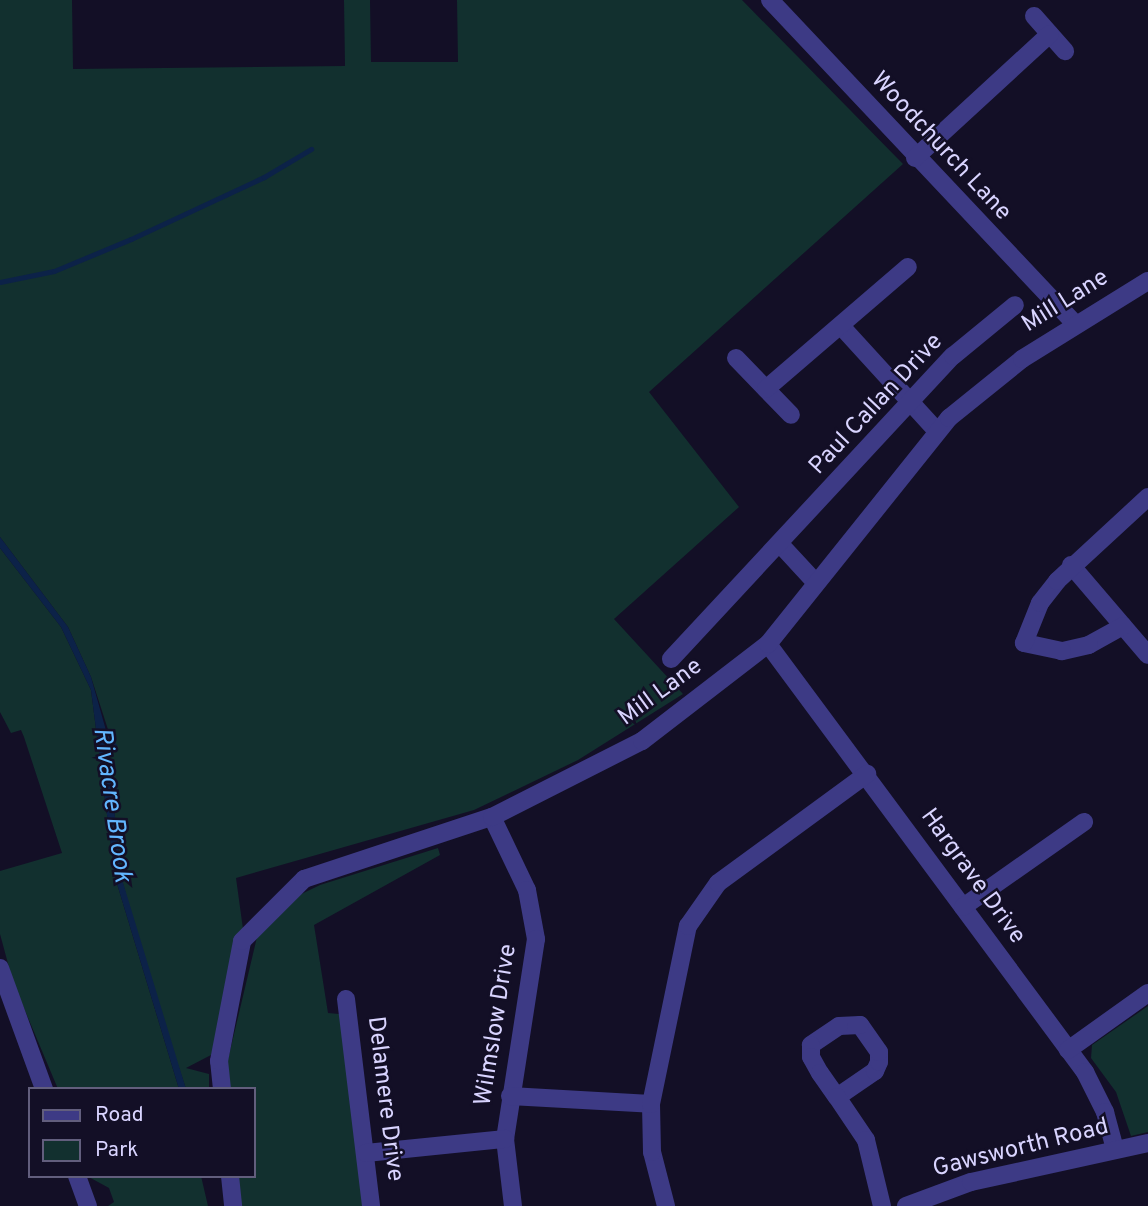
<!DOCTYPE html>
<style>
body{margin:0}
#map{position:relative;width:1148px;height:1206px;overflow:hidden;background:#130f26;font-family:Overpass,sans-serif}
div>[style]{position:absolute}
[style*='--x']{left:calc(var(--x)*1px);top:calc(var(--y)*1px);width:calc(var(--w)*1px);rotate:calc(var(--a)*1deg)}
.green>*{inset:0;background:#12302f}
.water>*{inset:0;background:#0c2248}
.stream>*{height:5px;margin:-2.5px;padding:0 2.5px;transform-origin:2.5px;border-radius:2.5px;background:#0c2248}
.street>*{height:18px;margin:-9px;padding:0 9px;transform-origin:9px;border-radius:9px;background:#3d3a85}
span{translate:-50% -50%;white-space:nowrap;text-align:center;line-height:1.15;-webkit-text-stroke:5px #130f26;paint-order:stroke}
.street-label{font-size:24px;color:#d9d4ff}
.water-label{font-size:26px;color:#62b6ff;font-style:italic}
.legend{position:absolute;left:28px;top:1087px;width:228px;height:91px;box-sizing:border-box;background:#130f26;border:2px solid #625e7d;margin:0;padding:9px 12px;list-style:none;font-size:21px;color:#d9d4ff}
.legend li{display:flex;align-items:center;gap:14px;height:35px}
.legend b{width:35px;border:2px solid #625e7d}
</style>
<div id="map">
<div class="green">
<i style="clip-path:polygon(0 0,72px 0,73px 69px,345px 66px,344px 0,370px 0,371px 62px,458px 62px,457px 0,742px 0,903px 164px,649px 392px,739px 507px,614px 619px,683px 694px,578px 760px,474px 810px,236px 878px,243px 929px,220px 1032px,211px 1055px,186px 1068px,209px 1074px,209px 1089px,186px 1089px,144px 962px,121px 876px,109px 759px,113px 745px,91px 677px,68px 627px,0 537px)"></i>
<i style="clip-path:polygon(0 548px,61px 627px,91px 690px,115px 877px,179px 1089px,58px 1089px,13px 982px,0 934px,0 871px,62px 853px,24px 737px,21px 730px,11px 733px,0 712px)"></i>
<i style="clip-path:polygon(438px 848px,440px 855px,314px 925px,328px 1013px,339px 1014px,343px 1023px,364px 1206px,241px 1206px,236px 1176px,254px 1176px,254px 1089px,221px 1089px,257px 937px,285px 902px,320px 885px)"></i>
<i style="clip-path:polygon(1148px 1006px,1148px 1132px,1131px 1136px,1116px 1092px,1091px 1058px,1092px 1045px)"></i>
<i style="clip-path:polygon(87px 1176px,201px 1176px,208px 1206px,108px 1206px,114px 1202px,109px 1188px)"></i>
</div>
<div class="water">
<i style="clip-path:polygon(0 537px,68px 627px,91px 677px,107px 734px,118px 746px,110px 745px,109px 759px,121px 876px,186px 1089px,179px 1089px,115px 877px,91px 690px,61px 627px,0 548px)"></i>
</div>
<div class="stream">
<i style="--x:0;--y:282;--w:55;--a:-11.5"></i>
<i style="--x:54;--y:271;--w:83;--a:-22.6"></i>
<i style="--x:131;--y:239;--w:147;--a:-25"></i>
<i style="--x:264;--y:177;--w:55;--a:-30.8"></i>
</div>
<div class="street">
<i style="--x:770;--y:0;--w:446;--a:46.7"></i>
<i style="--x:1034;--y:16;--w:47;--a:48.5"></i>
<i style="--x:915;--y:158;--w:183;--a:-42.6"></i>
<i style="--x:841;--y:326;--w:142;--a:47.6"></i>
<i style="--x:736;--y:358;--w:79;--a:46"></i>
<i style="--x:766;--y:389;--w:187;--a:-40.7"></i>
<i style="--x:780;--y:544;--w:53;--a:47.3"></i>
<i style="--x:1071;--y:565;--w:118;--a:49.5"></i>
<i style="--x:1123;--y:626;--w:39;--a:151"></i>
<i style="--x:1089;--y:645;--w:28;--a:167"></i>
<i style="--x:1062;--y:651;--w:39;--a:-168"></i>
<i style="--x:1024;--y:643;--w:43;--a:-68.2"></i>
<i style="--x:1040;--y:603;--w:28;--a:-52"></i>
<i style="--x:1057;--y:581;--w:124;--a:-42.7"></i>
<i style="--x:768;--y:644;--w:533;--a:53.47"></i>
<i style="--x:1085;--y:1072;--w:45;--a:63.4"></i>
<i style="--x:1105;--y:1112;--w:39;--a:75"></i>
<i style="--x:671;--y:659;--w:414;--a:-47.1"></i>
<i style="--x:953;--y:356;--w:80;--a:-39.4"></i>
<i style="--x:492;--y:817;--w:81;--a:64.4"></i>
<i style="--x:527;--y:890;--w:50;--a:79.6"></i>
<i style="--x:536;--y:939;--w:202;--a:98.8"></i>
<i style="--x:505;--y:1139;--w:67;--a:83.2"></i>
<i style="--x:963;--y:907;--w:148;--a:-35.1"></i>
<i style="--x:0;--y:968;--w:129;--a:70"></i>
<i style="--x:346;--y:999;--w:209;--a:83.1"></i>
<i style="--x:1068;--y:1050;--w:98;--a:-35.5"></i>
<i style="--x:222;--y:1089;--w:28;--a:-96"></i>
<i style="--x:219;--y:1061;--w:122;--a:-79.1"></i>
<i style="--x:242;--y:941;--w:88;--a:-45"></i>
<i style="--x:304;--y:879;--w:198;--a:-18.3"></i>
<i style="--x:492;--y:817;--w:168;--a:-26.9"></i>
<i style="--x:642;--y:741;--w:159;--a:-37.6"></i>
<i style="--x:768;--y:644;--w:290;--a:-51.3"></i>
<i style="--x:949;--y:418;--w:94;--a:-38.9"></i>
<i style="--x:1022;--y:359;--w:148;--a:-31.8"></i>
<i style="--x:510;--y:1096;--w:141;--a:3.2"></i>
<i style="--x:837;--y:1097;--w:46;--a:-34.4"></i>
<i style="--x:875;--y:1071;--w:10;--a:-66"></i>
<i style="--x:879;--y:1062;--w:10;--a:-90"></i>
<i style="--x:879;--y:1052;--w:33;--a:-125"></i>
<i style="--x:860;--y:1025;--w:21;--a:177"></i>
<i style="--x:839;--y:1026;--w:34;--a:146"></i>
<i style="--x:811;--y:1045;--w:12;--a:90"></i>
<i style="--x:811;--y:1057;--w:18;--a:61"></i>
<i style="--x:820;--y:1073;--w:29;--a:55"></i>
<i style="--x:837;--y:1097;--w:52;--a:56"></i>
<i style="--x:866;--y:1140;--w:68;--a:76.4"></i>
<i style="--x:366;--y:1153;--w:140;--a:-5.8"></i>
<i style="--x:77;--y:1176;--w:32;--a:70"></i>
<i style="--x:230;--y:1176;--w:30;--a:84"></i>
<i style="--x:666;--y:1206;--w:56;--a:-104.5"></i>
<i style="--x:652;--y:1152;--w:48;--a:-91.2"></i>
<i style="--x:651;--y:1104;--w:182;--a:-78.3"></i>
<i style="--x:688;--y:926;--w:52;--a:-55.1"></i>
<i style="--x:718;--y:883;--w:185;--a:-36.2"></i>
<i style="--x:906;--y:1206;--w:69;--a:-20.3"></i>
<i style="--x:971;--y:1182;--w:181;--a:-12.4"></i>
</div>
<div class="street-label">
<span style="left:940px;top:147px;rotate:47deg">Woodchurch Lane</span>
<span style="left:1066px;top:302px;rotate:-32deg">Mill Lane</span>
<span style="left:877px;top:405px;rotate:-47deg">Paul Callan Drive</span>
<span style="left:661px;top:693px;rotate:-36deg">Mill Lane</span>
<span style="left:972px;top:877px;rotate:54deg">Hargrave Drive</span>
<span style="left:497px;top:1025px;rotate:-81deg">Wilmslow Drive</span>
<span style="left:384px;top:1099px;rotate:83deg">Delamere Drive</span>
<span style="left:1021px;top:1149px;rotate:-14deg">Gawsworth Road</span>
</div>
<div class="water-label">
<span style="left:111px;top:805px;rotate:82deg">Rivacre Brook</span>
</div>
<ul class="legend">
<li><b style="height:9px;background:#3d3a85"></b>Road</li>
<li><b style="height:19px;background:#12302f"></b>Park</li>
</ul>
</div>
